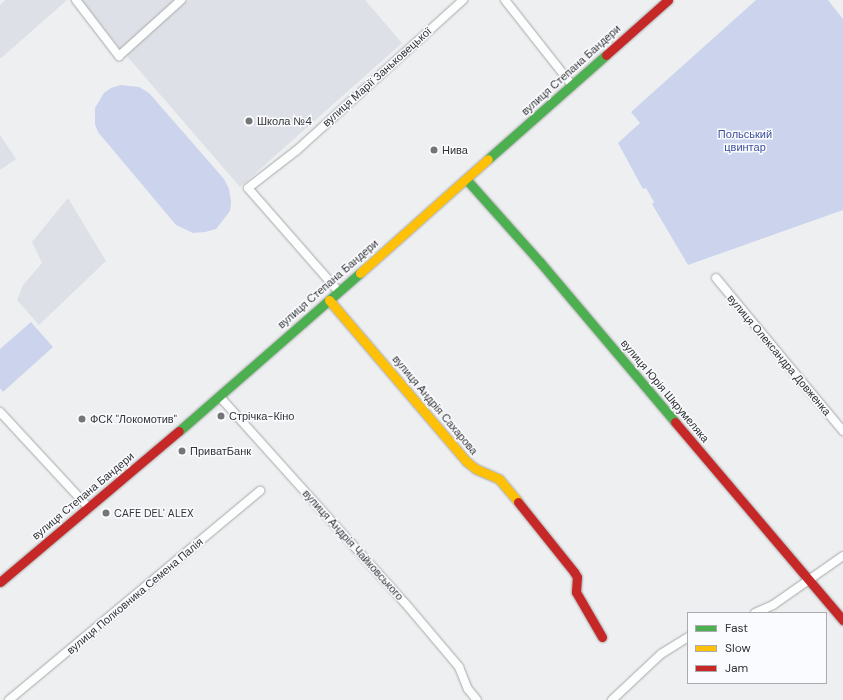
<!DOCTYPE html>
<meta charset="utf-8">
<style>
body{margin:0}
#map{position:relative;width:843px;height:700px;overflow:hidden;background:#eeeff1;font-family:"DM Sans",sans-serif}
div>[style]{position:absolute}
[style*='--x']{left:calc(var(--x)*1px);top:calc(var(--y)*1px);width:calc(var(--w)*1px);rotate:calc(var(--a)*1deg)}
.built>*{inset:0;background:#dde0e7}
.green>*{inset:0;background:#cbd4ec}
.roads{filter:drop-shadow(0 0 1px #a8a8aa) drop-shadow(0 0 1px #a8a8aa)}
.street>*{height:8px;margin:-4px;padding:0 4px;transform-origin:4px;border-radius:4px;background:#fcfdfd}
.fast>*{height:9px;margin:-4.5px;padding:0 4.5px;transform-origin:4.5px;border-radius:4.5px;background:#4caf50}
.slow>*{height:9px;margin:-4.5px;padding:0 4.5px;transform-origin:4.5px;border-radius:4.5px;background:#ffc107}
.jam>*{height:9px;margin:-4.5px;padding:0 4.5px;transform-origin:4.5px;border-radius:4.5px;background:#c62828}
.dots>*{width:11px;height:11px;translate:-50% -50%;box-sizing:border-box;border:2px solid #fafbff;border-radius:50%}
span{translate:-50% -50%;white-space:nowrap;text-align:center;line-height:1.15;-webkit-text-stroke:3px #fafbff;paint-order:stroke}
.street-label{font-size:11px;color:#343436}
.poi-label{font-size:11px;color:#343436}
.left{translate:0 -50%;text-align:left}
.park-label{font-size:11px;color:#3d509a}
.legend{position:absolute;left:687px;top:612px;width:140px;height:72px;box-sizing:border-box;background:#fafbff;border:1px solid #ababaf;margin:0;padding:5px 7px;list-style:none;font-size:12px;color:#343436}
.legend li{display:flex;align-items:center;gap:8px;height:20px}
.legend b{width:20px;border:1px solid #ababaf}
</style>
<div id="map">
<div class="built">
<i style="clip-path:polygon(5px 0,67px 0,0 59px,0 5px)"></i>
<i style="clip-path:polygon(82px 0,175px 0,121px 50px)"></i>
<i style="clip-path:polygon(188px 0,365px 0,402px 43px,240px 187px,126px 55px)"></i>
<i style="clip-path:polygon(0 135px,16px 159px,0 170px)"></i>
<i style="clip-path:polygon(68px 198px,106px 261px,39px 325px,17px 300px,23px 285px,42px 263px,32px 242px)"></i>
</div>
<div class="green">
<i style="clip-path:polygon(756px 0,828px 0,843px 19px,843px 210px,688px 265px,652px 204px,654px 202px,646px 188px,643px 189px,618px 143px,640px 123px,631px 112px)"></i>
<i style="clip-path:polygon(121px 85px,139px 87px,149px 93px,224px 179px,229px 189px,231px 202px,230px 211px,216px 229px,205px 232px,193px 233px,176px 225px,98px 132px,95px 124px,95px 108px,104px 93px,111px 88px)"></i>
<i style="clip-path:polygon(31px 322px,53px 347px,3px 392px,0 388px,0 349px)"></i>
</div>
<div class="roads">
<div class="street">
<i style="--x:76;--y:0;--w:71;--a:52.5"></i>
<i style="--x:119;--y:56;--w:84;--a:-42.1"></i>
<i style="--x:505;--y:0;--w:108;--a:51.8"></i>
<i style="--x:716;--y:278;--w:199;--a:50.3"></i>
<i style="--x:339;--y:292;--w:138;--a:-131.2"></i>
<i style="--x:248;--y:188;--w:62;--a:-37.8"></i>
<i style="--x:297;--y:150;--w:224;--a:-42.1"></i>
<i style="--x:220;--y:397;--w:277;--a:48.1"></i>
<i style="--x:405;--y:603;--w:84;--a:49.8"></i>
<i style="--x:459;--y:667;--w:24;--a:68"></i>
<i style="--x:468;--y:689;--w:14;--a:51"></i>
<i style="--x:0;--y:412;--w:131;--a:47.2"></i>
<i style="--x:755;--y:613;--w:20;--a:-24"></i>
<i style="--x:773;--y:605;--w:85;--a:-35"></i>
<i style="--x:9;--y:700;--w:327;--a:-39.8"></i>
<i style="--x:612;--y:700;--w:67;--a:-43.2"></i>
<i style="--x:661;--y:654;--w:32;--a:-32"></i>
</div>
<div class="fast">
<i style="--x:488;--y:159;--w:157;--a:-41.4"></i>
<i style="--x:466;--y:179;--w:111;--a:48.3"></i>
<i style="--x:540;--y:262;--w:209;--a:49.8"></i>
<i style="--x:179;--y:431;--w:240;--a:-41.1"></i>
</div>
<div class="slow">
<i style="--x:360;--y:273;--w:171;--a:-41.7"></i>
<i style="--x:329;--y:300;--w:213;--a:49.6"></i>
<i style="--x:467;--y:462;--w:11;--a:38"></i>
<i style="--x:476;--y:469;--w:25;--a:23"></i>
<i style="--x:499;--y:479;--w:30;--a:50"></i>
</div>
<div class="jam">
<i style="--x:606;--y:55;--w:83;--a:-41.6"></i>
<i style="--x:675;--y:422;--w:260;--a:49.7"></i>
<i style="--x:518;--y:502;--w:90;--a:51.3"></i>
<i style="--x:574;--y:572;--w:6;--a:59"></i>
<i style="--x:577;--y:577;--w:15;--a:94"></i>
<i style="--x:576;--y:592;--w:52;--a:60"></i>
<i style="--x:0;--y:582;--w:234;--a:-40.2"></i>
</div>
</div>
<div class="dots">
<i style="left:249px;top:121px;background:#757577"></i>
<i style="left:434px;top:150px;background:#757577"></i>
<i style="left:221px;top:416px;background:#757577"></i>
<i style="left:82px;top:419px;background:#757577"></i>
<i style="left:182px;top:451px;background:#757577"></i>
<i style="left:106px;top:513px;background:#757577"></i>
</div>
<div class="street-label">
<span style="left:571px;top:70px;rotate:-42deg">вулиця Степана Бандери</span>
<span style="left:377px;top:77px;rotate:-42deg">вулиця Марії Заньковецької</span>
<span style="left:328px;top:284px;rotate:-41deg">вулиця Степана Бандери</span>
<span style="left:779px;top:355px;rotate:50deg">вулиця Олександра Довженка</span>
<span style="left:665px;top:391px;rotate:50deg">вулиця Юрія Шкрумеляка</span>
<span style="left:435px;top:405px;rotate:50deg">вулиця Андрія Сахарова</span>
<span style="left:83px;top:496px;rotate:-40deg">вулиця Степана Бандери</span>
<span style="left:353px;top:545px;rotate:48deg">вулиця Андрія Чайковського</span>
<span style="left:135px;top:596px;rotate:-40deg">вулиця Полковника Семена Палія</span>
</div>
<div class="poi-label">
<span class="left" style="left:257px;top:121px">Школа №4</span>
<span class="left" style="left:442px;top:150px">Нива</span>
<span class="left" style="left:229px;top:416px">Стрічка-Кіно</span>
<span class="left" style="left:90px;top:419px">ФСК "Локомотив"</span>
<span class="left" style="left:190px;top:451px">ПриватБанк</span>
<span class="left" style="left:114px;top:513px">CAFE DEL' ALEX</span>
</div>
<div class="park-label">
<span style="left:745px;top:141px">Польський<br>цвинтар</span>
</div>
<ul class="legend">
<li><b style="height:5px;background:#4caf50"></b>Fast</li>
<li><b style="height:5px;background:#ffc107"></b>Slow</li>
<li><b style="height:5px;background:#c62828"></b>Jam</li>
</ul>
</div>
